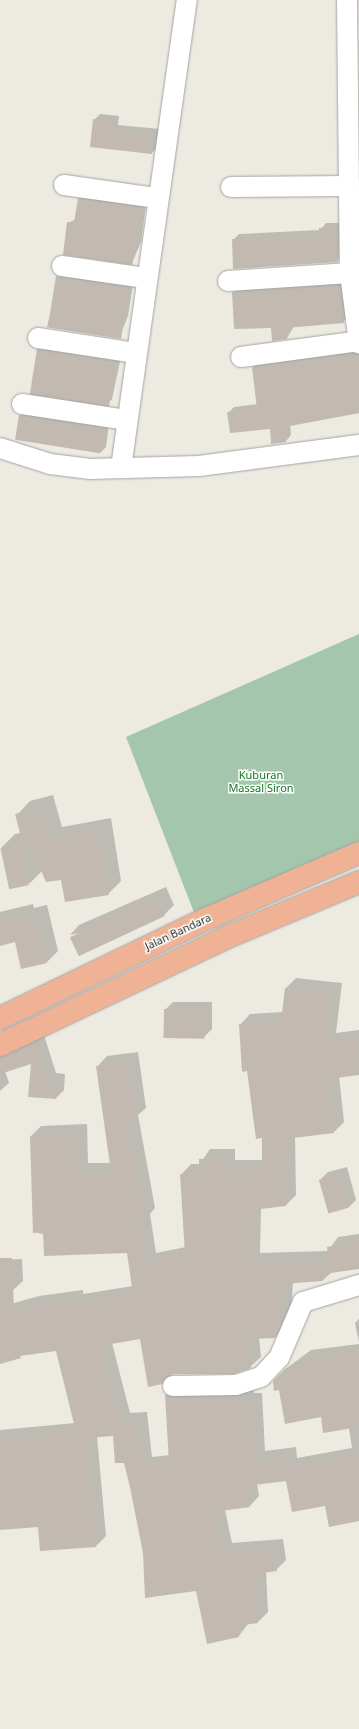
<!DOCTYPE html>
<style>
body{margin:0}
#map{position:relative;width:359px;height:1729px;overflow:hidden;background:#edeae1;font-family:"Noto Sans",sans-serif}
div>[style]{position:absolute}
[style*='--x']{left:calc(var(--x)*1px);top:calc(var(--y)*1px);width:calc(var(--w)*1px);rotate:calc(var(--a)*1deg)}
.cemetery>*{inset:0;background:#a3c6ac}
.shadow>*{inset:0;background:#0003}
.building>*{inset:0;background:#c2bab1;transform-origin:0 0}
.roads{filter:drop-shadow(0 0 1px #a3a3a3) drop-shadow(0 0 1px #a3a3a3)}
.minor>*{height:20px;margin:-10px;padding:0 10px;transform-origin:10px;border-radius:10px;background:#fff}
.trunk>*{height:22px;margin:-11px;padding:0 11px;transform-origin:11px;border-radius:11px;background:#efb295}
span{translate:-50% -50%;white-space:nowrap;text-align:center;line-height:1.15;-webkit-text-stroke:3px #fff;paint-order:stroke}
.park-label{font-size:11px;color:#0d7720}
.street-label{font-size:11px;color:#1c1c1c}
</style>
<div id="map">
<div class="cemetery">
<i style="clip-path:polygon(359px 634px,359px 845px,195px 915px,126px 737px)"></i>
</div>
<div class="shadow">
<i style="clip-path:polygon(100px 114px,119px 116px,118px 125px,160px 129px,158px 147px,152px 153px,94px 120px)"></i>
<i style="clip-path:polygon(82px 195px,146px 204px,141px 242px,132px 263px,68px 223px,76px 219px)"></i>
<i style="clip-path:polygon(326px 223px,343px 223px,342px 256px,337px 261px,233px 240px,239px 234px,320px 230px)"></i>
<i style="clip-path:polygon(61px 272px,133px 284px,128px 316px,119px 338px,47px 327px)"></i>
<i style="clip-path:polygon(347px 278px,351px 314px,343px 322px,294px 326px,287px 338px,233px 293px,241px 285px)"></i>
<i style="clip-path:polygon(43px 345px,121px 357px,112px 399px,107px 404px,37px 350px)"></i>
<i style="clip-path:polygon(359px 350px,359px 413px,290px 425px,291px 435px,286px 441px,271px 428px,228px 413px,234px 407px,258px 404px,253px 367px,259px 362px)"></i>
<i style="clip-path:polygon(26px 409px,109px 423px,106px 447px,100px 453px,20px 415px)"></i>
<i style="clip-path:polygon(53px 795px,62px 827px,111px 818px,121px 881px,108px 894px,42px 871px,29px 884px,1px 848px,15px 834px,21px 833px,17px 815px,30px 801px)"></i>
<i style="clip-path:polygon(166px 887px,174px 905px,164px 915px,70px 935px,79px 925px)"></i>
<i style="clip-path:polygon(33px 904px,34px 908px,47px 905px,58px 951px,47px 962px,15px 941px,0 945px,0 912px)"></i>
<i style="clip-path:polygon(296px 978px,342px 983px,336px 1033px,359px 1030px,359px 1074px,339px 1076px,344px 1122px,334px 1132px,295px 1136px,296px 1195px,286px 1205px,261px 1208px,260px 1253px,328px 1251px,338px 1237px,359px 1234px,359px 1268px,332px 1272px,323px 1280px,293px 1282px,291px 1312px,285px 1326px,275px 1337px,259px 1337px,261px 1357px,250px 1367px,141px 1338px,112px 1343px,130px 1413px,147px 1412px,152px 1457px,170px 1455px,167px 1395px,177px 1385px,254px 1385px,254px 1393px,262px 1393px,265px 1451px,296px 1447px,297px 1458px,352px 1448px,349px 1428px,322px 1416px,287px 1368px,311px 1350px,359px 1344px,359px 1520px,287px 1480px,257px 1484px,259px 1496px,249px 1507px,225px 1510px,232px 1543px,283px 1539px,286px 1560px,276px 1570px,266px 1572px,268px 1612px,258px 1622px,248px 1624px,238px 1637px,197px 1590px,144px 1553px,125px 1462px,114px 1435px,97px 1436px,106px 1536px,96px 1546px,39px 1526px,0 1529px,0 1430px,75px 1423px,56px 1350px,24px 1354px,0 1363px,0 1307px,39px 1296px,83px 1290px,83px 1294px,133px 1286px,128px 1252px,34px 1232px,31px 1136px,41px 1126px,87px 1124px,88px 1163px,111px 1163px,97px 1067px,107px 1056px,138px 1052px,146px 1108px,138px 1115px,155px 1208px,150px 1214px,156px 1253px,186px 1247px,181px 1175px,191px 1164px,200px 1164px,210px 1149px,235px 1149px,235px 1160px,263px 1160px,263px 1137px,240px 1025px,250px 1014px,283px 1012px,286px 988px)"></i>
<i style="clip-path:polygon(173px 1002px,212px 1002px,212px 1029px,204px 1037px,165px 1010px)"></i>
<i style="clip-path:polygon(44px 1035px,56px 1073px,65px 1074px,64px 1090px,56px 1098px,32px 1063px,5px 1071px,9px 1083px,0 1091px,0 1055px)"></i>
<i style="clip-path:polygon(347px 1167px,356px 1200px,348px 1208px,320px 1180px,328px 1172px)"></i>
<i style="clip-path:polygon(22px 1259px,23px 1281px,12px 1291px,0 1292px,0 1260px)"></i>
<i style="clip-path:polygon(359px 1319px,359px 1342px,355px 1323px)"></i>
</div>
<div class="building">
<i style="clip-path:polygon(93px 119px,113px 121px,112px 130px,154px 135px,152px 154px,90px 147px)"></i>
<i style="clip-path:polygon(78px 198px,143px 208px,132px 265px,63px 255px,67px 222px,74px 223px)"></i>
<i style="clip-path:polygon(319px 228px,338px 228px,337px 262px,233px 269px,232px 239px,319px 235px)"></i>
<i style="left:56px;top:276px;width:74px;height:52px;rotate:9deg"></i>
<i style="clip-path:polygon(340px 285px,344px 323px,286px 328px,287px 339px,272px 341px,271px 328px,234px 329px,232px 292px)"></i>
<i style="left:37px;top:349px;width:80px;height:46px;rotate:9deg"></i>
<i style="clip-path:polygon(354px 353px,359px 354px,359px 413px,285px 427px,286px 442px,271px 444px,270px 429px,230px 433px,227px 412px,257px 409px,252px 367px)"></i>
<i style="left:19px;top:415px;width:86px;height:25px;rotate:9deg"></i>
<i style="clip-path:polygon(40px 808px,48px 839px,98px 831px,109px 895px,65px 902px,61px 880px,46px 882px,29px 843px,23px 845px,15px 814px)"></i>
<i style="left:20px;top:844px;width:42px;height:20px;rotate:78deg"></i>
<i style="left:156px;top:897px;width:21px;height:95px;rotate:65deg"></i>
<i style="clip-path:polygon(22px 915px,23px 919px,36px 916px,47px 963px,21px 969px,15px 942px,0 946px,0 920px)"></i>
<i style="clip-path:polygon(285px 988px,332px 993px,327px 1042px,357px 1038px,359px 1075px,328px 1079px,334px 1133px,285px 1139px,286px 1206px,251px 1210px,251px 1263px,329px 1260px,327px 1247px,359px 1242px,359px 1269px,323px 1274px,323px 1281px,283px 1284px,281px 1323px,275px 1338px,249px 1339px,251px 1368px,234px 1374px,173px 1374px,162px 1384px,148px 1387px,140px 1339px,100px 1346px,119px 1423px,137px 1422px,142px 1467px,169px 1463px,165px 1394px,173px 1398px,244px 1395px,244px 1403px,252px 1402px,255px 1461px,286px 1457px,288px 1468px,359px 1454px,359px 1521px,329px 1527px,325px 1506px,292px 1512px,286px 1481px,246px 1486px,249px 1507px,213px 1512px,222px 1553px,273px 1548px,277px 1571px,256px 1574px,258px 1623px,237px 1626px,239px 1637px,207px 1644px,196px 1591px,145px 1598px,143px 1553px,130px 1487px,124px 1463px,115px 1463px,113px 1436px,87px 1438px,96px 1547px,40px 1551px,38px 1527px,0 1530px,0 1439px,76px 1432px,56px 1351px,20px 1356px,21px 1358px,0 1364px,0 1258px,12px 1258px,14px 1310px,133px 1294px,127px 1253px,44px 1256px,43px 1232px,33px 1233px,30px 1136px,77px 1134px,78px 1173px,111px 1172px,96px 1066px,128px 1062px,136px 1119px,127px 1120px,145px 1220px,139px 1221px,146px 1263px,185px 1255px,180px 1174px,199px 1174px,199px 1159px,225px 1158px,225px 1170px,262px 1169px,262px 1138px,256px 1139px,247px 1071px,242px 1072px,239px 1024px,281px 1022px)"></i>
<i style="left:164px;top:1009px;width:41px;height:29px;rotate:1deg"></i>
<i style="clip-path:polygon(36px 1042px,49px 1081px,58px 1081px,56px 1099px,28px 1097px,31px 1064px,0 1074px,0 1057px)"></i>
<i style="left:339px;top:1174px;width:35px;height:21px;rotate:74deg"></i>
<i style="clip-path:polygon(359px 1353px,359px 1427px,323px 1433px,321px 1417px,285px 1424px,279px 1390px,274px 1391px,273px 1381px,286px 1368px,300px 1366px,299px 1359px)"></i>
</div>
<div class="roads">
<div class="minor">
<i style="--x:347;--y:0;--w:273;--a:89.4"></i>
<i style="--x:350;--y:273;--w:71;--a:82.7"></i>
<i style="--x:64;--y:185;--w:94;--a:8"></i>
<i style="--x:231;--y:187;--w:118;--a:-0.5"></i>
<i style="--x:62;--y:266;--w:84;--a:8.2"></i>
<i style="--x:228;--y:281;--w:122;--a:-3.8"></i>
<i style="--x:38;--y:338;--w:98;--a:8.8"></i>
<i style="--x:241;--y:357;--w:119;--a:-7.7"></i>
<i style="--x:22;--y:404;--w:105;--a:8.7"></i>
<i style="--x:0;--y:448;--w:52;--a:17.7"></i>
<i style="--x:50;--y:464;--w:39;--a:7"></i>
<i style="--x:89;--y:469;--w:110;--a:-1.6"></i>
<i style="--x:199;--y:466;--w:161;--a:-7.5"></i>
<i style="--x:121;--y:468;--w:473;--a:-82"></i>
<i style="--x:173;--y:1386;--w:63;--a:-0.9"></i>
<i style="--x:236;--y:1385;--w:26;--a:-18"></i>
<i style="--x:261;--y:1377;--w:26;--a:-47"></i>
<i style="--x:279;--y:1358;--w:61;--a:-66.8"></i>
<i style="--x:303;--y:1302;--w:59;--a:-16.9"></i>
</div>
<div class="trunk">
<i style="--x:0;--y:1018;--w:226;--a:-25.7"></i>
<i style="--x:204;--y:920;--w:169;--a:-23.4"></i>
<i style="--x:0;--y:1045;--w:249;--a:-25.4"></i>
<i style="--x:225;--y:938;--w:145;--a:-22.7"></i>
</div>
</div>
<div class="park-label">
<span style="left:261px;top:782px">Kuburan<br>Massal Siron</span>
</div>
<div class="street-label">
<span style="left:178px;top:932px;rotate:-25deg">Jalan Bandara</span>
</div>
</div>
